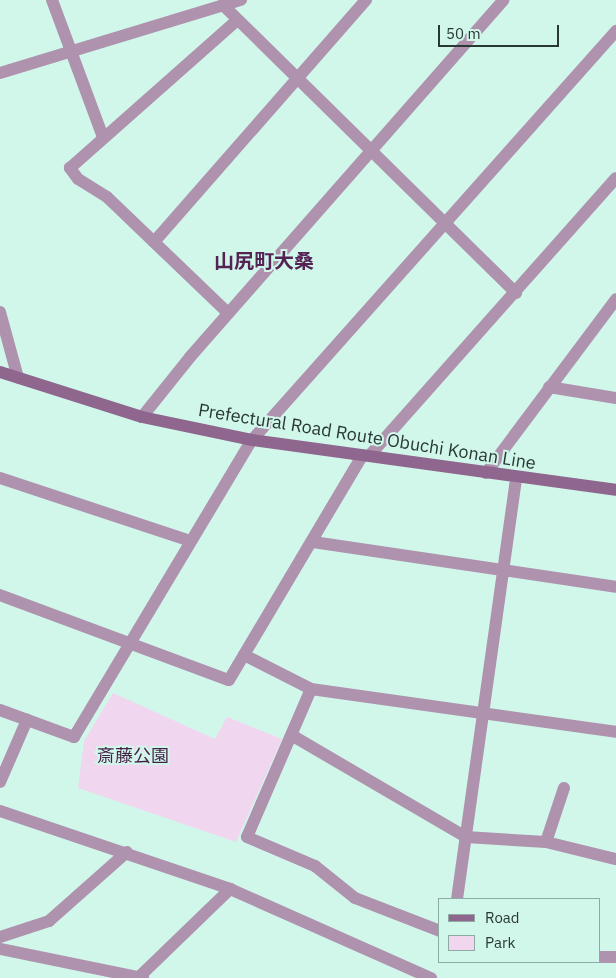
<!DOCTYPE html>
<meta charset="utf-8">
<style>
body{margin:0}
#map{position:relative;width:616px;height:978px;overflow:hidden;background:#d1f7eb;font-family:"IBM Plex Sans","Noto Sans JP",sans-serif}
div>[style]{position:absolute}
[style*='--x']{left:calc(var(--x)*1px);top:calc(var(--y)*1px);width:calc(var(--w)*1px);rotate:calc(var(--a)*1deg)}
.green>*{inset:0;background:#f1d6f0}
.minor>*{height:12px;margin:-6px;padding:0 6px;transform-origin:6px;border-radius:6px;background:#af92ae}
.secondary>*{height:12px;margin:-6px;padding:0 6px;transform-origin:6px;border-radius:6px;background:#8f668e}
span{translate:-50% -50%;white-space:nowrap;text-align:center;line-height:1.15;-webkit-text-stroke:4px #d1f7eb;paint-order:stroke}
.street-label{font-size:18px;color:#2a3834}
.park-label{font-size:18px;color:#471f47}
.quarter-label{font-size:20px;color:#542354;font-weight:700}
.legend{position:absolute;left:438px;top:898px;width:162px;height:65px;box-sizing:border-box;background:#d1f7eb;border:1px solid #8eaba2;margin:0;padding:6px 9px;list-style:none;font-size:15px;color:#2a3834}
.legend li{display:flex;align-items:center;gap:10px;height:25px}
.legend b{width:25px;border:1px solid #8eaba2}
.scale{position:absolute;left:438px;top:25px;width:121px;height:22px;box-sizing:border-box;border:2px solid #2a3834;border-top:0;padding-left:6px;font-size:15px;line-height:18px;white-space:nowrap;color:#2a3834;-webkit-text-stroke:4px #d1f7eb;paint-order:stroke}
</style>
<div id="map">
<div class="green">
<i style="clip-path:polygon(113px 693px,215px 739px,227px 717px,282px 739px,236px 842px,78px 788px,84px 741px)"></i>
</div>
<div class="minor">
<i style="--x:52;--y:0;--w:146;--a:69.6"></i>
<i style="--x:223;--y:5;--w:411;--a:44.5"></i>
<i style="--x:0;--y:73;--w:252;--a:-16.9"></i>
<i style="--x:154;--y:242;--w:322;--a:-48.8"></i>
<i style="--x:0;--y:312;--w:68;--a:74.7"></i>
<i style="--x:228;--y:313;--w:168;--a:-136.2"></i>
<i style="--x:107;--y:197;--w:34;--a:-148"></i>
<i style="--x:78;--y:179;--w:14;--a:-126"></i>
<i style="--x:70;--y:168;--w:223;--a:-41.5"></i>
<i style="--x:549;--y:387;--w:68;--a:9.3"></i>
<i style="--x:142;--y:417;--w:77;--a:-51.3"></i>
<i style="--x:190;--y:357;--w:475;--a:-48.7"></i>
<i style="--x:370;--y:455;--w:370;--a:-48.4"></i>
<i style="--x:486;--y:473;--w:217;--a:-53.2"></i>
<i style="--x:0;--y:478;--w:201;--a:18.3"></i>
<i style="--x:313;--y:542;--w:306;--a:8.4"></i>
<i style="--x:0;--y:595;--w:244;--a:20.4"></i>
<i style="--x:229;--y:680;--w:261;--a:-59.3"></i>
<i style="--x:244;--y:655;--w:75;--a:26.9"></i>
<i style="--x:311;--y:689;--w:308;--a:8"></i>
<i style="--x:311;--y:689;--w:161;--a:113.4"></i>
<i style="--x:247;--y:837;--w:74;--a:23.1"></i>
<i style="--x:315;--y:866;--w:51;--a:38.7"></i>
<i style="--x:355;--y:898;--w:91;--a:21.2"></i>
<i style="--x:0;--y:710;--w:79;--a:20"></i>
<i style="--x:74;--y:737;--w:346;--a:-59.1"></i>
<i style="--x:252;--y:440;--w:548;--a:-48.33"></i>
<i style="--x:293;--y:736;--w:200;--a:30.3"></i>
<i style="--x:466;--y:837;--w:80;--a:3.6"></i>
<i style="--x:546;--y:842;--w:72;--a:13.7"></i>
<i style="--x:0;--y:782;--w:68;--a:-66.5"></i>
<i style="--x:0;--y:811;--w:243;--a:18.7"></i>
<i style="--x:230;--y:889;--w:220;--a:23.9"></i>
<i style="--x:546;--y:842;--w:57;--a:-71.6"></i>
<i style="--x:457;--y:899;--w:425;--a:-82"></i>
<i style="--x:0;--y:937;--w:52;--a:-18.1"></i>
<i style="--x:49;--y:921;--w:104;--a:-41.5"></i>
<i style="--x:0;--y:949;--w:146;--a:11.5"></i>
<i style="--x:600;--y:957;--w:16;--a:0"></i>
<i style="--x:139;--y:977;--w:127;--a:-44"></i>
</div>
<div class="secondary">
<i style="--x:0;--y:372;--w:149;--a:17.6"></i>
<i style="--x:142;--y:417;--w:112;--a:11.8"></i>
<i style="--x:252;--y:440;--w:367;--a:7.8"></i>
</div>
<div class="street-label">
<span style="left:367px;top:437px;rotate:9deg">Prefectural Road Route Obuchi Konan Line</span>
</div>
<div class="park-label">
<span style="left:133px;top:756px">斎藤公園</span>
</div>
<div class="quarter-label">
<span style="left:264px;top:260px">山尻町大桑</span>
</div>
<ul class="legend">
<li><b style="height:6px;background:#8f668e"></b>Road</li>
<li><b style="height:14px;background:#f1d6f0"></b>Park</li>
</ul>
<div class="scale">50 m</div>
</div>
